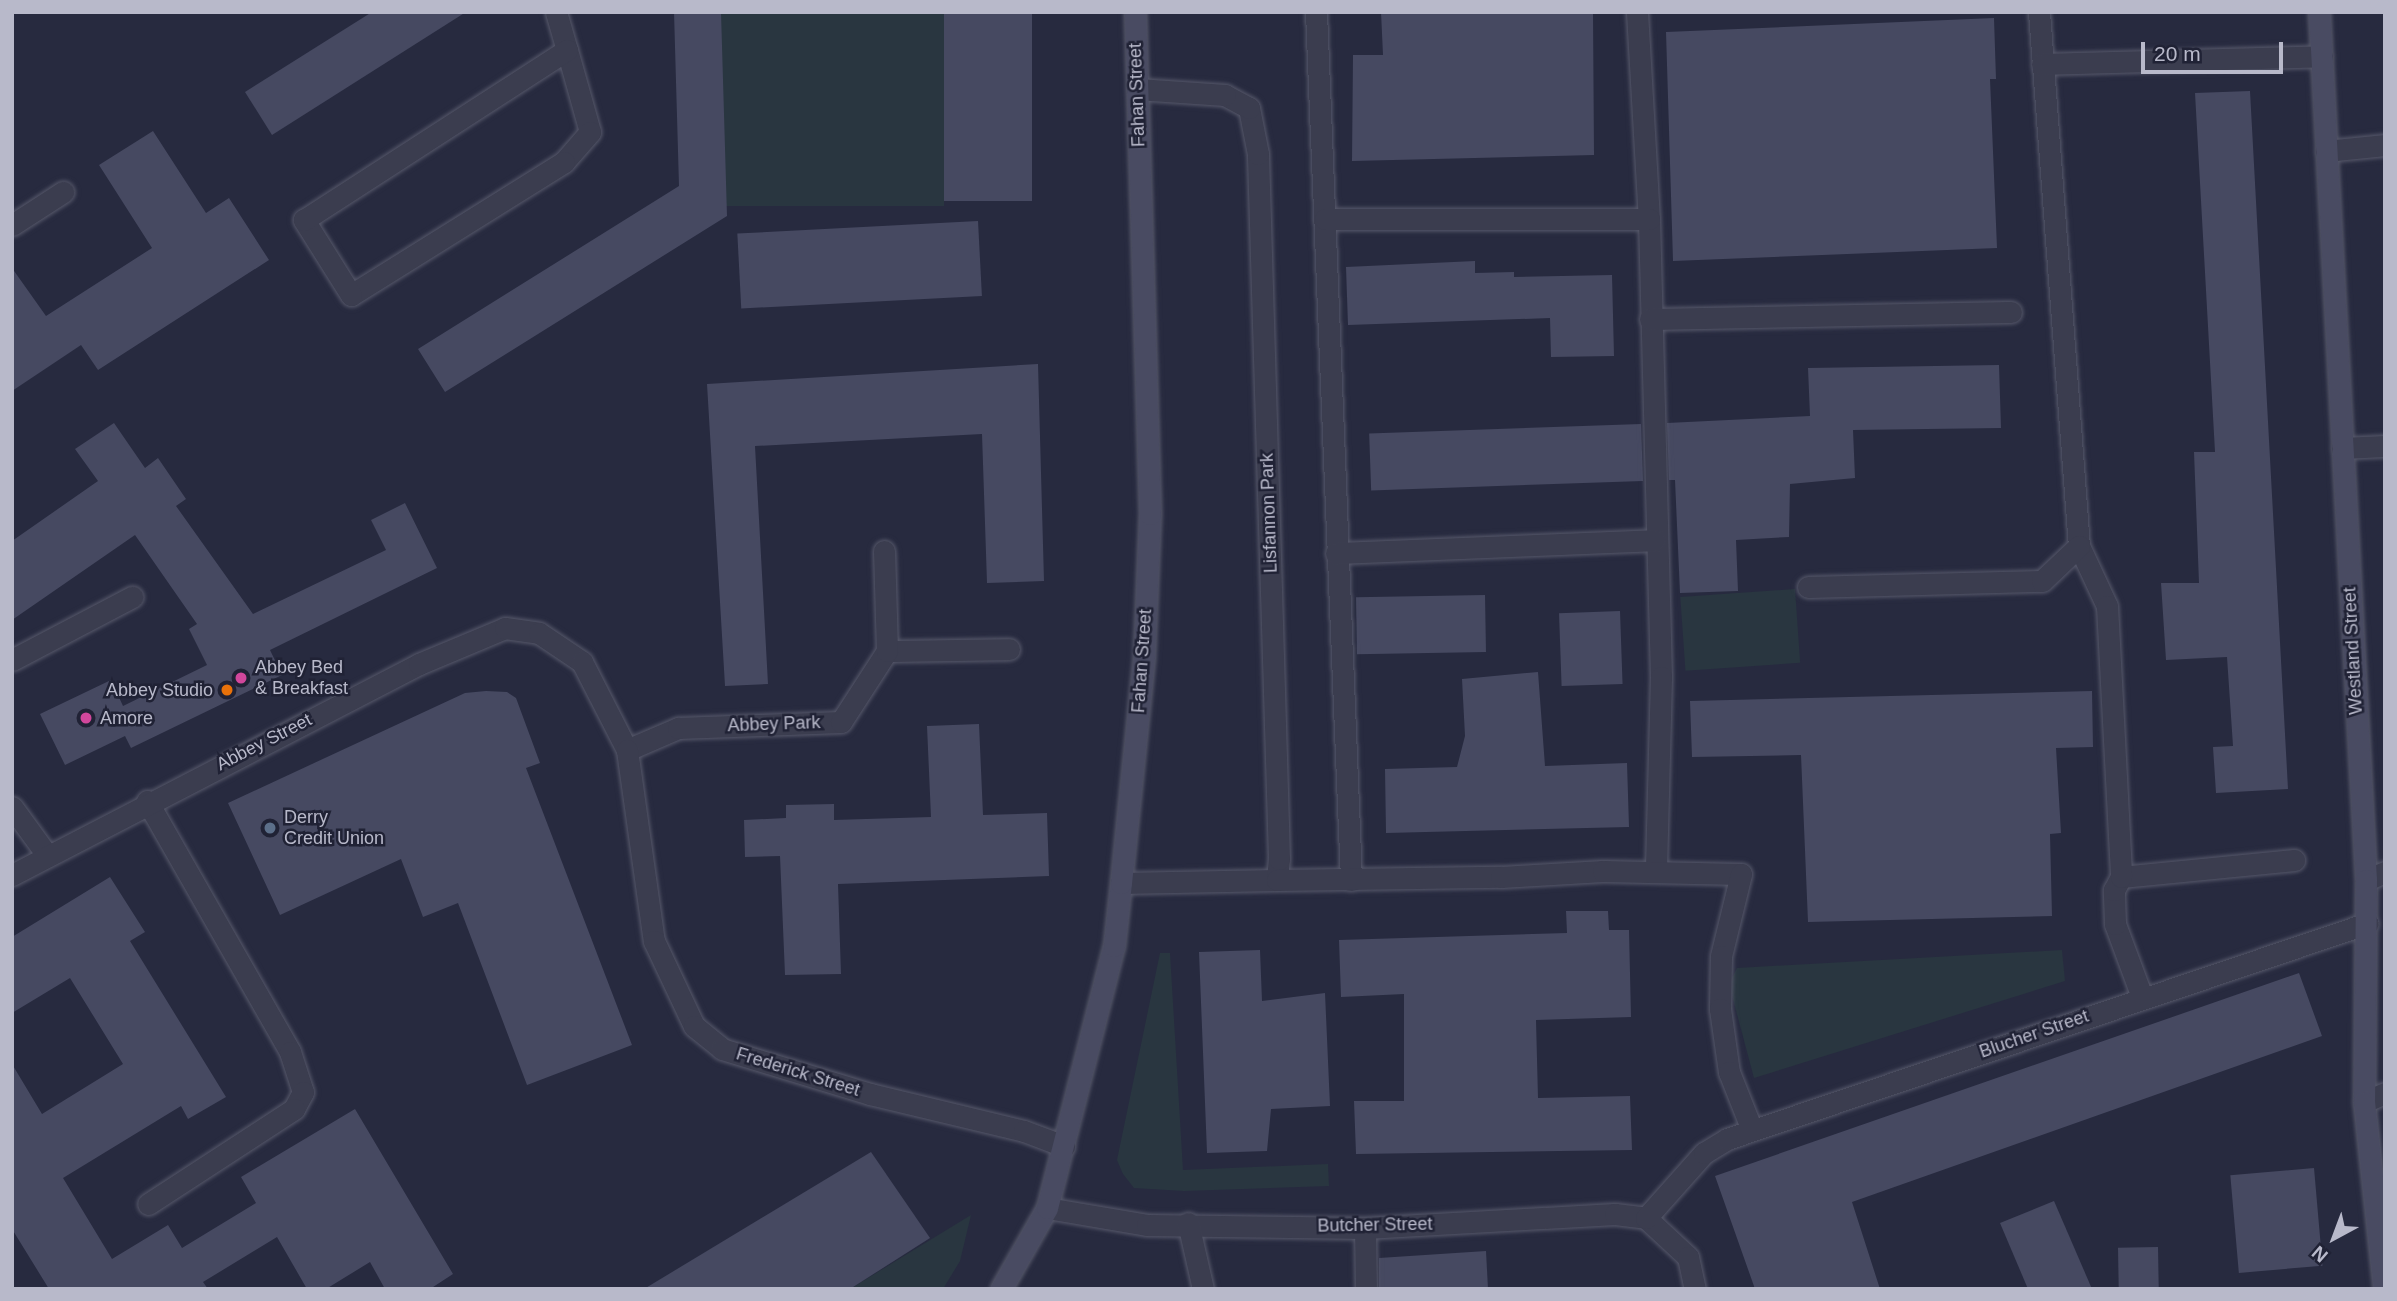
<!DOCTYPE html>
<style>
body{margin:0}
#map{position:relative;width:2397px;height:1301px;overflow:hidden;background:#272a3f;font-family:Helvetica,sans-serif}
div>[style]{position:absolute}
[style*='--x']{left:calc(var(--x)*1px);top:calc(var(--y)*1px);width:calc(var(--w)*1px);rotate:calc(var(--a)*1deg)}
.green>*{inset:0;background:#293640;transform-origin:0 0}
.building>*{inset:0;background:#464961;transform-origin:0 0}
.roads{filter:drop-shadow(0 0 2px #56586a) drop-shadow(0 0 2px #56586a)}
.lane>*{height:21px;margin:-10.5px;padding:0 10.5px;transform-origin:10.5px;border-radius:10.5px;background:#3b3d4f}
.street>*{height:21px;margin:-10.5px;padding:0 10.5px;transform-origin:10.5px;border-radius:10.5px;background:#3b3d4f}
.secondary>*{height:21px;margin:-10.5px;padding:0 10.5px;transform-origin:10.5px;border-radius:10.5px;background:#494b62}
.dots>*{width:19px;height:19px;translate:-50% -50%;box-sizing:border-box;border:4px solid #202235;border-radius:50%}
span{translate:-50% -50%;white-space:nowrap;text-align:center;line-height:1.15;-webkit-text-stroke:5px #202235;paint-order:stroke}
.street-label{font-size:18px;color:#b8b9ca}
.poi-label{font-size:18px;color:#b8b9ca}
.left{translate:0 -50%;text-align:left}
.right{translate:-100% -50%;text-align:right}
.frame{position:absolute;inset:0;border:14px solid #b8b9ca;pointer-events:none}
.north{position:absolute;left:2299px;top:1203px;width:70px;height:70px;-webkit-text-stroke:5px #202235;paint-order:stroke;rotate:221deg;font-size:19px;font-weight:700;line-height:28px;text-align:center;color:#b8b9ca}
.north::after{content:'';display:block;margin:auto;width:24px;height:32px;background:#b8b9ca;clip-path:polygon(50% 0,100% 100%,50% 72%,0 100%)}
.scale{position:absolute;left:2141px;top:42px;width:142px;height:32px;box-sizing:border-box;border:4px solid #b8b9ca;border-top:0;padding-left:9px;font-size:21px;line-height:24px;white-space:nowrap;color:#b8b9ca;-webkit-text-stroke:5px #202235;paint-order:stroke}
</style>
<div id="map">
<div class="green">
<i style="left:721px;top:12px;width:223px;height:194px"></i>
<i style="left:1795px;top:589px;width:74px;height:115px;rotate:86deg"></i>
<i style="clip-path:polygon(2062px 950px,2065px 981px,1754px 1078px,1729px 984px,1737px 968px)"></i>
<i style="clip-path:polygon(1160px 953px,1170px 953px,1183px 1170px,1328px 1164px,1329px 1186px,1184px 1191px,1134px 1188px,1123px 1174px,1117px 1160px)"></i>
<i style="clip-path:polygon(971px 1215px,960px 1261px,943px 1289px,850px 1289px)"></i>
</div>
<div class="building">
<i style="clip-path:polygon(372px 12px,466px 12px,272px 135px,245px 92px)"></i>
<i style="clip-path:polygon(674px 12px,721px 12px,727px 216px,445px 392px,418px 349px,679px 186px)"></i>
<i style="left:944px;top:12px;width:88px;height:189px"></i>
<i style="clip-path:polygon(1381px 12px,1593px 12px,1594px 155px,1352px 161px,1353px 55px,1383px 55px)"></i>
<i style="clip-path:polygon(1994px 18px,1996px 79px,1990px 79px,1997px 248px,1673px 261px,1666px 32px)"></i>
<i style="clip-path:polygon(2250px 91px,2288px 789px,2216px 793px,2213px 747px,2233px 746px,2227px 657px,2166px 660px,2161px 583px,2199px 583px,2194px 452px,2215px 452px,2195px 93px)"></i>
<i style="clip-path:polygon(153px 131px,206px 213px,229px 198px,269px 260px,98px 370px,81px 345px,12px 391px,12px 268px,46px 316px,152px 248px,99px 165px)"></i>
<i style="left:978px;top:221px;width:75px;height:241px;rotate:87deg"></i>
<i style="clip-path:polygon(1475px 261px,1475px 273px,1514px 272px,1514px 277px,1612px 275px,1614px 356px,1551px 357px,1550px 318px,1348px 325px,1346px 267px)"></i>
<i style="clip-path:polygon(1038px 364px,1044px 581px,987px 583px,982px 434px,755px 446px,768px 684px,725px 686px,707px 384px)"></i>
<i style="clip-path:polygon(1999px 365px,2001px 428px,1853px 430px,1855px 478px,1790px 484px,1789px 537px,1736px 540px,1738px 591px,1680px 593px,1675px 480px,1669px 480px,1667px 423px,1810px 416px,1808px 368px)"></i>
<i style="clip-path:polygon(114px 423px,145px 468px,158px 458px,186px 499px,176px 506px,253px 614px,386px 550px,371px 520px,405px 503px,437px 568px,270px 650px,282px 675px,131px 748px,125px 736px,65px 765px,40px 714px,111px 680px,123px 706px,207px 665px,189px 629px,197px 624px,135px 535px,12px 620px,12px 541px,98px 481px,75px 449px)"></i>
<i style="left:1641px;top:424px;width:57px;height:272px;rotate:88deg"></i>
<i style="left:1485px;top:595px;width:57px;height:129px;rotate:89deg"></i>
<i style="left:1620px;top:611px;width:73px;height:61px;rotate:88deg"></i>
<i style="clip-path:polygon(1538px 672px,1545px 766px,1627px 763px,1629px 827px,1386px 833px,1385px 769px,1457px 767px,1465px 736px,1462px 679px)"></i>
<i style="clip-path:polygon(486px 691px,507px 692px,516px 698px,540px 763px,526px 768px,632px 1045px,527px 1085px,458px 903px,423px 917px,401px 859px,280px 915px,228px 803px,465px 693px)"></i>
<i style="clip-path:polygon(2092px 691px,2093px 747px,2056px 748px,2061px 833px,2050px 834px,2052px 916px,1808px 922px,1801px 755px,1692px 757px,1690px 701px)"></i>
<i style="clip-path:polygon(979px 724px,983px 815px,1047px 813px,1049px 876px,838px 884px,841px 974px,785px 975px,780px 856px,745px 857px,744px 820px,786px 818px,786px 805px,834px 804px,834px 820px,931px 817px,927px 726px)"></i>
<i style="clip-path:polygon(110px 877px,145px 932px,130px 941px,226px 1097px,188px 1119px,181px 1106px,63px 1178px,112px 1259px,168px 1225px,182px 1248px,256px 1203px,241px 1177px,355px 1109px,453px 1274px,430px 1289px,385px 1289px,370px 1262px,326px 1289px,307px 1289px,277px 1237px,203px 1282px,208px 1289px,49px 1289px,12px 1229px,12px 1064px,42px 1114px,123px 1064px,70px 978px,12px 1013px,12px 937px)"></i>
<i style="clip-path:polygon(1566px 911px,1608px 911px,1609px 930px,1629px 930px,1631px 1017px,1536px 1020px,1538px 1098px,1630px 1096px,1632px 1150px,1356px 1154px,1354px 1101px,1404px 1101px,1404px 994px,1341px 997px,1339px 940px,1567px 933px)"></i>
<i style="clip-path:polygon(1260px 950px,1262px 1001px,1325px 993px,1330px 1106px,1271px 1109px,1267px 1151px,1207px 1153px,1199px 952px)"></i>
<i style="clip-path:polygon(2299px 973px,2322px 1036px,1852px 1202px,1880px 1289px,1755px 1289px,1715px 1176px)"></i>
<i style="clip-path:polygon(871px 1152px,930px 1238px,850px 1289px,644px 1289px)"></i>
<i style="left:2314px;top:1168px;width:98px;height:84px;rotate:85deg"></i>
<i style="clip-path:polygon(2054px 1201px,2092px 1289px,2028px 1289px,2000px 1223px)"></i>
<i style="left:2158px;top:1247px;width:42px;height:40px;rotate:89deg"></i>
<i style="clip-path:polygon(1486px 1251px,1488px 1289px,1379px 1289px,1379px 1258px)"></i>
</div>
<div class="roads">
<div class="lane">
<i style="--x:2326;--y:151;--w:59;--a:-5.8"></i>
<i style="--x:2342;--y:448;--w:43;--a:-2.7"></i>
<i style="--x:1121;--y:883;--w:156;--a:-1.1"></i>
<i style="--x:1277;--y:880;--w:21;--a:-85"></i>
<i style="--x:1279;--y:859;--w:705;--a:-91.71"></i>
<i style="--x:1258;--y:154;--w:47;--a:-101.1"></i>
<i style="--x:1249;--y:108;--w:27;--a:-152"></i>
<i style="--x:1225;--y:95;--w:88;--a:-176.1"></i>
<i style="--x:2142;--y:997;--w:78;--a:-110.3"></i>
<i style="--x:2115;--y:924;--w:34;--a:-92"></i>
<i style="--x:2114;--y:890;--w:15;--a:-62"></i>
<i style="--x:2121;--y:877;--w:174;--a:-5.6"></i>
</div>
<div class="street">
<i style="--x:556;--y:12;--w:40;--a:74"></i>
<i style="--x:567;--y:50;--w:85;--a:74.3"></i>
<i style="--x:590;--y:132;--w:40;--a:131"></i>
<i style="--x:564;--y:162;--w:251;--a:148"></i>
<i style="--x:351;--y:295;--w:89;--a:-122.1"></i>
<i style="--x:304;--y:220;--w:313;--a:-32.9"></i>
<i style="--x:1316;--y:12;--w:869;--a:87.69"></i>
<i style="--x:1637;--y:12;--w:207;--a:86.7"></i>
<i style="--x:1649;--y:219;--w:458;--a:88.5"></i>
<i style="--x:1661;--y:677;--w:194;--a:91.5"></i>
<i style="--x:2039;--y:12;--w:535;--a:85.72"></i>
<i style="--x:2079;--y:546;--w:66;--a:65"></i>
<i style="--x:2107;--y:606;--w:271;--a:87"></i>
<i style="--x:2042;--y:64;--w:280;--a:-1.6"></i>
<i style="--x:1325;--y:219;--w:324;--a:0"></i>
<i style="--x:12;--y:225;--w:61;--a:-32.9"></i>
<i style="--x:1650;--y:319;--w:361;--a:-1.1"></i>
<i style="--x:1336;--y:553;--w:319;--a:-2.3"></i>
<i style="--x:1808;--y:587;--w:234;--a:-1.5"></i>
<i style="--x:2042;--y:581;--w:51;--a:-43.4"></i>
<i style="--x:887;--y:651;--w:122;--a:-0.9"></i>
<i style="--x:12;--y:660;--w:136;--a:-27.7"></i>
<i style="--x:627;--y:750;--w:56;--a:-23.3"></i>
<i style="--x:678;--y:728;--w:163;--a:-2.1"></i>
<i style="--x:841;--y:722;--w:85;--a:-57.1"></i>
<i style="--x:887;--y:651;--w:100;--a:-91.7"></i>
<i style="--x:147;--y:801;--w:289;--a:60.3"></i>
<i style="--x:290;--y:1052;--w:42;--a:72"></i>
<i style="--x:303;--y:1092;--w:19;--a:118"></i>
<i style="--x:294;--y:1109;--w:174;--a:146.9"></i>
<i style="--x:12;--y:807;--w:59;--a:53.9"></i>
<i style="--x:12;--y:875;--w:458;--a:-27.4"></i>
<i style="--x:419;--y:664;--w:93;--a:-22.7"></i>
<i style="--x:505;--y:628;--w:34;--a:8"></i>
<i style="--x:539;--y:633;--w:52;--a:34"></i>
<i style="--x:582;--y:662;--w:99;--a:62.9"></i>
<i style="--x:627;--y:750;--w:193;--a:82"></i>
<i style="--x:654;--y:941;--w:94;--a:64.8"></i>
<i style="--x:694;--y:1026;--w:36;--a:39"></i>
<i style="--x:722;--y:1049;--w:155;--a:16.9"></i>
<i style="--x:870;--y:1094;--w:158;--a:13.5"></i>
<i style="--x:1024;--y:1131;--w:43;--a:20.6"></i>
<i style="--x:1277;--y:880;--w:224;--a:-0.8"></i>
<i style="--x:1501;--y:877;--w:102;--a:-3.4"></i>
<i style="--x:1603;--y:871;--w:138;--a:1.2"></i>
<i style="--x:1741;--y:874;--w:84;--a:103.7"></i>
<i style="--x:1721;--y:956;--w:53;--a:91.1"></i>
<i style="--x:1720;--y:1009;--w:64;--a:81.9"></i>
<i style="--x:1729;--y:1072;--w:62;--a:68.4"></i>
<i style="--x:2366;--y:880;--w:21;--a:-23"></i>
<i style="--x:2364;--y:1102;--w:23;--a:-23"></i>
<i style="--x:1047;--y:1208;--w:101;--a:9.6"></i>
<i style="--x:1147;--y:1225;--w:218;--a:0.8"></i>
<i style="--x:1365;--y:1228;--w:250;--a:-3.2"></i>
<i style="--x:1615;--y:1214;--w:31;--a:7"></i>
<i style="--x:1646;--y:1218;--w:57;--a:42.9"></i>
<i style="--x:1688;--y:1257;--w:33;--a:78"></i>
<i style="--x:1646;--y:1218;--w:87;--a:-48.3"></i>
<i style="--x:1704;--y:1153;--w:27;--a:-31"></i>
<i style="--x:1727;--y:1139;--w:676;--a:-18.62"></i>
<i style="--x:1188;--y:1223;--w:68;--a:77.2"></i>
<i style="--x:1365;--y:1228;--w:61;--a:89.1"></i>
</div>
<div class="secondary">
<i style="--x:2319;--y:12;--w:869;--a:86.9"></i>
<i style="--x:2366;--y:880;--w:222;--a:90.5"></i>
<i style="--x:2364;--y:1102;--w:188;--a:83.9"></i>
<i style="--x:1001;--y:1289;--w:93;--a:-60.4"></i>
<i style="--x:1047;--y:1208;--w:270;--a:-75.7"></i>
<i style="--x:1114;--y:946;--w:63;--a:-83.7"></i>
<i style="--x:1121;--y:883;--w:229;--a:-84.2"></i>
<i style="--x:1144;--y:655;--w:141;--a:-87.6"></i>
<i style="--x:1150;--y:514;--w:502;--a:-91.71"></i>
</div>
</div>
<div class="dots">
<i style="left:241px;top:678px;background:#d1479c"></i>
<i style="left:227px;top:690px;background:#e8710a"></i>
<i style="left:86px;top:718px;background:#d1479c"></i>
<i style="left:270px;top:828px;background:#5c6f8a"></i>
</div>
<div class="street-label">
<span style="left:1137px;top:95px;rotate:-92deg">Fahan Street</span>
<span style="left:1269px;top:513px;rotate:-92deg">Lisfannon Park</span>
<span style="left:2353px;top:651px;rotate:-93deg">Westland Street</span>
<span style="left:1142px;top:661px;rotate:-86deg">Fahan Street</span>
<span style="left:774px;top:724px;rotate:-2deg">Abbey Park</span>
<span style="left:264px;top:742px;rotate:-27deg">Abbey Street</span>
<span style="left:2034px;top:1034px;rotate:-19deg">Blucher Street</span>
<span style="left:798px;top:1072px;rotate:17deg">Frederick Street</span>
<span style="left:1375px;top:1225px;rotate:-1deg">Butcher Street</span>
</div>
<div class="poi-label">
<span class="left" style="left:255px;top:678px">Abbey Bed<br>&amp; Breakfast</span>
<span class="right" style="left:213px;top:690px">Abbey Studio</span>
<span class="left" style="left:100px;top:718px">Amore</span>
<span class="left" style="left:284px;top:828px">Derry<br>Credit Union</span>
</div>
<div class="frame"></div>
<div class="north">N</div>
<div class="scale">20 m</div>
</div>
